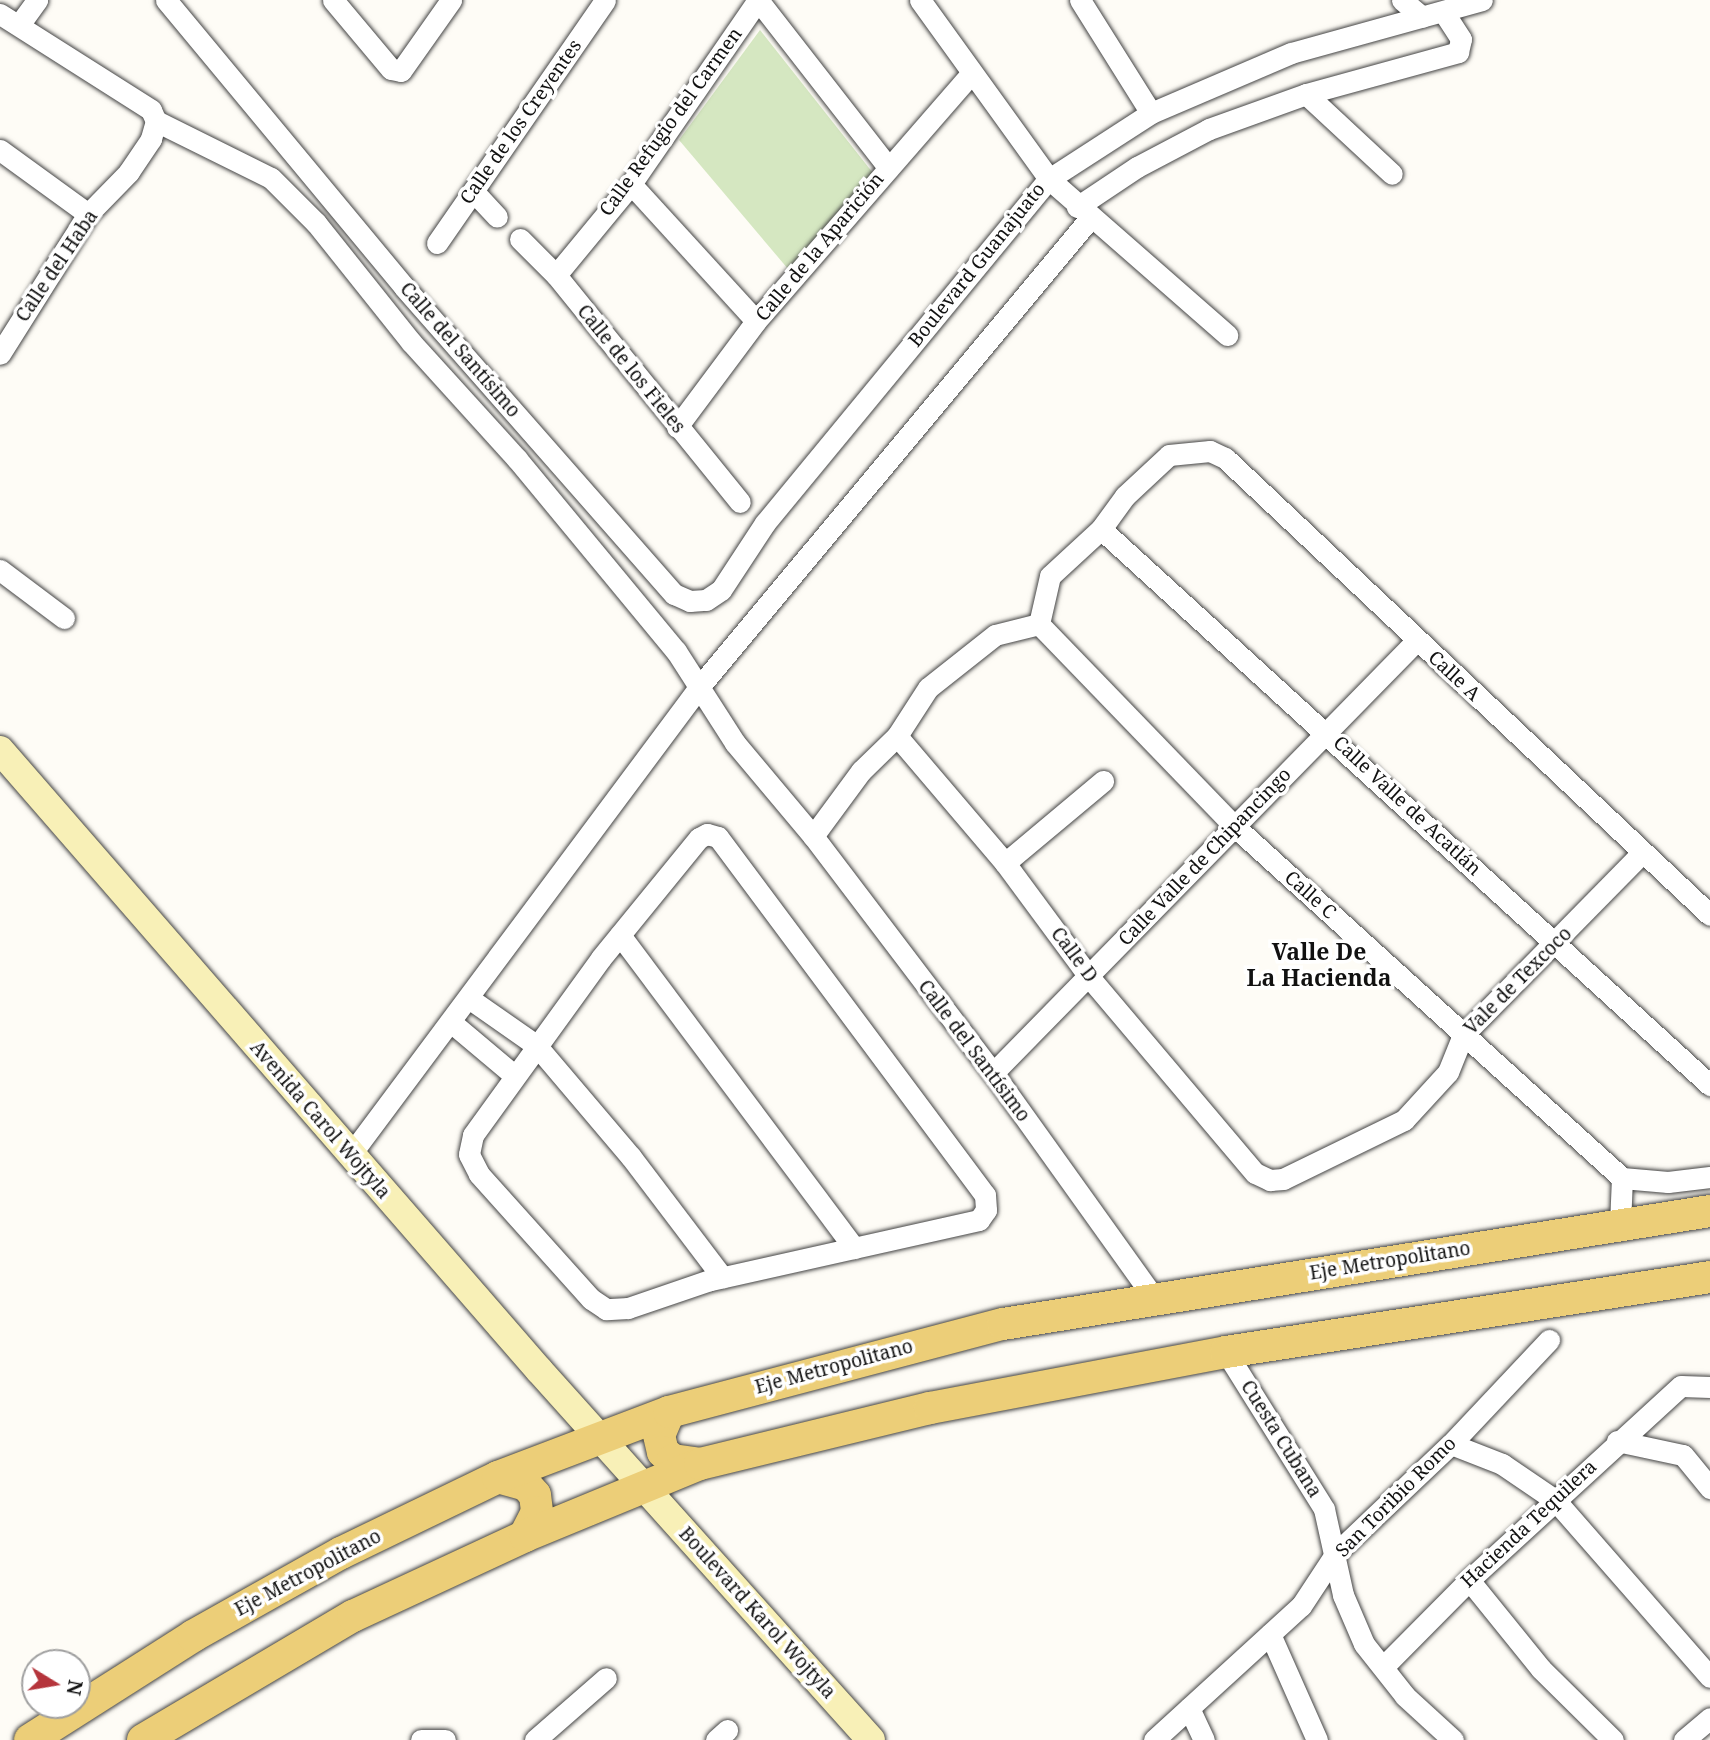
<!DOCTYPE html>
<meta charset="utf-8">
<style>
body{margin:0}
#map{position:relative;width:1710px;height:1740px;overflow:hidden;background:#fefcf6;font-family:"Noto Serif",serif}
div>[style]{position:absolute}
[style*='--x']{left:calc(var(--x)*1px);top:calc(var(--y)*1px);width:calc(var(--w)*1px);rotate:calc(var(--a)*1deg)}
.green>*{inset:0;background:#d5e7c1}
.roads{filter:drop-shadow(0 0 2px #444) drop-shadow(0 0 2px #444)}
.street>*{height:21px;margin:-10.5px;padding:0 10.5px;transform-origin:10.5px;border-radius:10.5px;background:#fff}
.secondary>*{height:28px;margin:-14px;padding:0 14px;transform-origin:14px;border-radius:14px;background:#f8f0b7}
.primary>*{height:32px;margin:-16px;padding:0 16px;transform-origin:16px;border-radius:16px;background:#ecce78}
span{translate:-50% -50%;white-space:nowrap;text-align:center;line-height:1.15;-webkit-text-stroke:7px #fff;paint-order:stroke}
.street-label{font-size:19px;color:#111}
.quarter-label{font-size:23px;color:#111;font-weight:700}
.north{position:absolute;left:21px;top:1649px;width:70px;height:70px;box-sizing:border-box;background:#fff;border:2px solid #a0a0a0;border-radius:50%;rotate:101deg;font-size:19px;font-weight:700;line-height:28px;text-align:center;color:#111}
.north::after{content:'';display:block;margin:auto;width:24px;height:32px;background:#b5353c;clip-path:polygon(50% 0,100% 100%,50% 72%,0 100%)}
</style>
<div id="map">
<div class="green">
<i style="clip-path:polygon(760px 30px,873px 173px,794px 276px,679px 140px)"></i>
</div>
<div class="roads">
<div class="street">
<i style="--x:166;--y:0;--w:373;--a:50.3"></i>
<i style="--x:404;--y:287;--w:409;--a:48.7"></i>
<i style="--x:674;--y:594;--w:17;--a:24"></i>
<i style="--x:690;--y:601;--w:16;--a:-4"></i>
<i style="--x:706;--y:600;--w:18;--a:-34"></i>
<i style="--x:721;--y:590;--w:80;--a:-56.7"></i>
<i style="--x:765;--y:523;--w:446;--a:-50.5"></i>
<i style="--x:1049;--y:179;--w:121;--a:-32.9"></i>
<i style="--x:1151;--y:113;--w:152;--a:-23.2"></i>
<i style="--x:1291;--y:53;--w:198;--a:-15.5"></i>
<i style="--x:333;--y:0;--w:90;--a:50"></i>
<i style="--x:391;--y:69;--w:10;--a:11"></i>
<i style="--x:401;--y:71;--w:87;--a:-54.8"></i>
<i style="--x:758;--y:0;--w:212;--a:52.1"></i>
<i style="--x:920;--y:0;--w:221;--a:54.2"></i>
<i style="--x:1049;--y:179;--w:237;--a:41.2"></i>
<i style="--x:1080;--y:0;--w:133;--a:57.9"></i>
<i style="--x:1402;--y:0;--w:26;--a:40"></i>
<i style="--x:0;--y:14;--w:179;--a:32.4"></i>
<i style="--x:151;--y:110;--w:12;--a:66"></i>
<i style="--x:156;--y:121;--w:19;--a:106"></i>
<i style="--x:151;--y:139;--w:40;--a:124"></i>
<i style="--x:129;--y:172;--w:59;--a:134.3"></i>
<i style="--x:88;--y:214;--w:165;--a:122.2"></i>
<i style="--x:19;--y:25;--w:31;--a:-54"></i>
<i style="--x:1306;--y:94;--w:117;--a:42.9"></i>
<i style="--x:156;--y:121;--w:128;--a:26.4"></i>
<i style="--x:271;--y:178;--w:64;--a:45"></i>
<i style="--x:316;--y:223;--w:152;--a:51.4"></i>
<i style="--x:411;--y:342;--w:158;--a:47.8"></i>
<i style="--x:517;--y:459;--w:249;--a:50.4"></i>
<i style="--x:676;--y:651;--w:109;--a:57.3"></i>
<i style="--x:735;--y:743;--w:121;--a:50"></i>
<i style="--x:0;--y:150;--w:109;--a:36"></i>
<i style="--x:631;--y:184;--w:185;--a:47.6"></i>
<i style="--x:473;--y:191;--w:35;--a:47"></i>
<i style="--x:1077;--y:207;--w:72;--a:-33.7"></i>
<i style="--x:1137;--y:167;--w:81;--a:-27.8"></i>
<i style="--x:1209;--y:129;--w:103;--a:-19.8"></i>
<i style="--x:1306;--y:94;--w:158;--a:-15.4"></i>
<i style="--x:1458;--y:52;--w:13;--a:-77"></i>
<i style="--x:1461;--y:39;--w:31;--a:-123"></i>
<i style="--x:520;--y:239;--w:51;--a:45"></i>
<i style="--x:556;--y:275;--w:292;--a:51"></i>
<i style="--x:437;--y:243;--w:295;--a:-55.3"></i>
<i style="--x:556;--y:275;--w:118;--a:-50.5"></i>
<i style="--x:631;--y:184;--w:224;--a:-55.4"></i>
<i style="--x:677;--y:427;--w:132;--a:-53.3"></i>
<i style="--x:756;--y:321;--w:327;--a:-49"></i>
<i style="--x:1101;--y:529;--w:825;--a:42.4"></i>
<i style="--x:0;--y:570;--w:80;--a:36.9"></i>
<i style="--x:1039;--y:624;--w:49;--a:-77.1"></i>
<i style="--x:1050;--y:576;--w:69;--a:-42.7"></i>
<i style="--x:1101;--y:529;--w:41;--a:-54"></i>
<i style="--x:1125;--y:496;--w:60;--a:-43"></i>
<i style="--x:1169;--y:455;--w:41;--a:-5.6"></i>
<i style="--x:1210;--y:451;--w:17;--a:25"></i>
<i style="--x:1225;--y:458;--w:666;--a:43.3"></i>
<i style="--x:1039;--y:624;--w:45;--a:166"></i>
<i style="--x:995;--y:635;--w:85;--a:141.7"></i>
<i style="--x:928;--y:688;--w:57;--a:122.9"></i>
<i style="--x:897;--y:736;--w:50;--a:135.8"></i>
<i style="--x:861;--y:771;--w:81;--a:126.4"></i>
<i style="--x:813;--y:836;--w:298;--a:52.8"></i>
<i style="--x:993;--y:1073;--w:277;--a:54.4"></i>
<i style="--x:1039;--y:624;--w:279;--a:46"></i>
<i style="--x:1233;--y:825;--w:525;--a:42.22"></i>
<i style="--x:1622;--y:1178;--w:46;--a:5"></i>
<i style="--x:1668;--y:1182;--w:42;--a:-6.8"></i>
<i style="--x:897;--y:736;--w:167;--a:49.6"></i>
<i style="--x:1005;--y:863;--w:143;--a:53.5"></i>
<i style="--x:1090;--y:978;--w:255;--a:49.8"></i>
<i style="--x:1255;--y:1173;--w:17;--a:25"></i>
<i style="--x:1270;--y:1180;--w:13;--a:-4"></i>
<i style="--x:1283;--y:1179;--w:135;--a:-26"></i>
<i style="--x:1404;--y:1120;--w:65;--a:-47.5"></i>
<i style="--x:1448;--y:1072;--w:40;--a:-68"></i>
<i style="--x:1463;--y:1035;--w:255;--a:-45.5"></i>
<i style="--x:707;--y:834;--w:11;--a:15"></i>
<i style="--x:718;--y:837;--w:447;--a:53.3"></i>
<i style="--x:985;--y:1195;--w:15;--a:86"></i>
<i style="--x:986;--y:1210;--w:12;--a:125"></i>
<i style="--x:979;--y:1220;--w:276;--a:167.4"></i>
<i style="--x:710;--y:1280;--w:87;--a:161.1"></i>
<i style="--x:628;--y:1308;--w:22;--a:177"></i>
<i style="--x:606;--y:1309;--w:18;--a:-146"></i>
<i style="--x:591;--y:1299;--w:168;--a:-131.9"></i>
<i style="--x:479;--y:1174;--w:22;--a:-117"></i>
<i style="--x:469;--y:1154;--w:19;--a:-78"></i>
<i style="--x:473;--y:1135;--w:218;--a:-54.1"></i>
<i style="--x:601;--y:958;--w:155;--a:-50.8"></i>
<i style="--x:699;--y:838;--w:9;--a:-27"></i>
<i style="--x:1005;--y:863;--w:128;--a:-39.9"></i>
<i style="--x:620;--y:935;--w:391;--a:53.2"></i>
<i style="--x:470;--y:999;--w:80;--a:34.9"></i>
<i style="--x:536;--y:1045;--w:147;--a:49.7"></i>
<i style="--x:631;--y:1157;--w:151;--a:52.8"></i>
<i style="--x:452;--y:1023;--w:82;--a:40.1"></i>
<i style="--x:993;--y:1073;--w:605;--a:-45.6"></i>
<i style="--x:351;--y:1154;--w:584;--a:-53.29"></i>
<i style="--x:700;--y:686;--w:609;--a:-50.19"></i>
<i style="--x:1620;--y:1225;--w:47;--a:-87.6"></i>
<i style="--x:1226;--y:1352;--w:185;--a:58"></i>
<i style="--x:1324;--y:1509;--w:88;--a:77.5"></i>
<i style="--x:1343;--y:1595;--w:53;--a:66.8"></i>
<i style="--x:1364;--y:1644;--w:66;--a:51.7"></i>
<i style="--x:1405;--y:1696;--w:65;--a:42.5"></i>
<i style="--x:1617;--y:1441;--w:67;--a:12"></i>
<i style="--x:1683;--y:1455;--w:43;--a:50.7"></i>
<i style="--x:1451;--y:1444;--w:55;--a:21.4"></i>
<i style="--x:1502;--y:1464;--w:64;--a:34.2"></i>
<i style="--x:1555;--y:1500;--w:235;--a:48.8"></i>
<i style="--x:1469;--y:1580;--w:114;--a:51"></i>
<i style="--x:1541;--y:1669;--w:101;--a:44.6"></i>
<i style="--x:1270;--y:1634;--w:116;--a:66.1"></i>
<i style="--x:1383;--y:1667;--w:122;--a:-45.3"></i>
<i style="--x:1469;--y:1580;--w:287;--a:-42.5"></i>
<i style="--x:1681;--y:1386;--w:29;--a:2"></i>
<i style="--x:1189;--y:1708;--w:35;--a:65"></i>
<i style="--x:421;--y:1740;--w:24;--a:0"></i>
<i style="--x:535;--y:1740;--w:94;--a:-41.1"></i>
<i style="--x:716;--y:1740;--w:15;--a:-42"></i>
<i style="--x:1154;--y:1740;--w:199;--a:-42.4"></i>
<i style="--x:1301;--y:1606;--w:64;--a:-56.6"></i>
<i style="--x:1336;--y:1553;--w:158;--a:-43.5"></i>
<i style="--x:1451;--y:1444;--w:143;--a:-46.7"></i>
<i style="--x:1684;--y:1740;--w:34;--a:-40"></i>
</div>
<div class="secondary">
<i style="--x:0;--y:750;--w:822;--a:49"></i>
<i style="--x:539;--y:1370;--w:497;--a:48.1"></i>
</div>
<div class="primary">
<i style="--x:669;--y:1412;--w:25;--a:113"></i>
<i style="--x:659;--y:1435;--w:17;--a:77"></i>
<i style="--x:663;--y:1452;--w:13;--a:39"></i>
<i style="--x:673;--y:1460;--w:27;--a:8"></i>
<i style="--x:498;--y:1477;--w:29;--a:16"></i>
<i style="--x:526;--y:1485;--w:13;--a:48"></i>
<i style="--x:535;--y:1495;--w:17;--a:83"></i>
<i style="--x:537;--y:1512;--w:27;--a:117"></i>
<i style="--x:30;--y:1740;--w:193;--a:-32.5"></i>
<i style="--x:193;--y:1636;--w:170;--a:-29.3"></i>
<i style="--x:341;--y:1553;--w:174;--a:-25.8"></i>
<i style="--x:498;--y:1477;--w:183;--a:-20.8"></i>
<i style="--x:669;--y:1412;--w:345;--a:-14.8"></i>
<i style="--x:1003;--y:1324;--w:716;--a:-9.08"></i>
<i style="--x:143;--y:1740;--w:244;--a:-30.6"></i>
<i style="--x:353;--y:1616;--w:190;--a:-24.9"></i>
<i style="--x:525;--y:1536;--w:189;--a:-22.4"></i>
<i style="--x:700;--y:1464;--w:237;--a:-13.7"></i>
<i style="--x:930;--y:1408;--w:301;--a:-10.7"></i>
<i style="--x:1226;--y:1352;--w:490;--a:-8.8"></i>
</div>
</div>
<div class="street-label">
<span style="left:521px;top:122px;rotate:-55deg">Calle de los Creyentes</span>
<span style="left:671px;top:122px;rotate:-54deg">Calle Refugio del Carmen</span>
<span style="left:820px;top:247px;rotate:-50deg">Calle de la Aparición</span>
<span style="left:977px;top:265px;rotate:-51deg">Boulevard Guanajuato</span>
<span style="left:57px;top:266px;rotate:-56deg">Calle del Haba</span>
<span style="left:460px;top:350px;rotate:49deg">Calle del Santísimo</span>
<span style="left:631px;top:369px;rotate:51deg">Calle de los Fieles</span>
<span style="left:1454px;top:676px;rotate:43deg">Calle A</span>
<span style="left:1407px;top:806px;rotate:43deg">Calle Valle de Acatlán</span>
<span style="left:1205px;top:857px;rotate:-46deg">Calle Valle de Chipancingo</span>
<span style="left:1310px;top:895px;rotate:42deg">Calle C</span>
<span style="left:1074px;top:955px;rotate:53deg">Calle D</span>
<span style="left:1518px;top:981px;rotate:-45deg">Vale de Texcoco</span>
<span style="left:974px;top:1051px;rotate:53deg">Calle del Santísimo</span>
<span style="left:320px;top:1120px;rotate:49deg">Avenida Carol Wojtyla</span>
<span style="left:1390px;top:1261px;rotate:-9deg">Eje Metropolitano</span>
<span style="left:834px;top:1367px;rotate:-15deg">Eje Metropolitano</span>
<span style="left:1281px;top:1439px;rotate:58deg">Cuesta Cubana</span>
<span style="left:1396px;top:1497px;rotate:-45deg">San Toribio Romo</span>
<span style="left:1529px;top:1524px;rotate:-43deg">Hacienda Tequilera</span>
<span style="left:308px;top:1573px;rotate:-28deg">Eje Metropolitano</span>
<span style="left:757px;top:1613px;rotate:48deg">Boulevard Karol Wojtyla</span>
</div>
<div class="quarter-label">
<span style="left:1319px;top:964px">Valle De<br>La Hacienda</span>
</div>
<div class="north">N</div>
</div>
